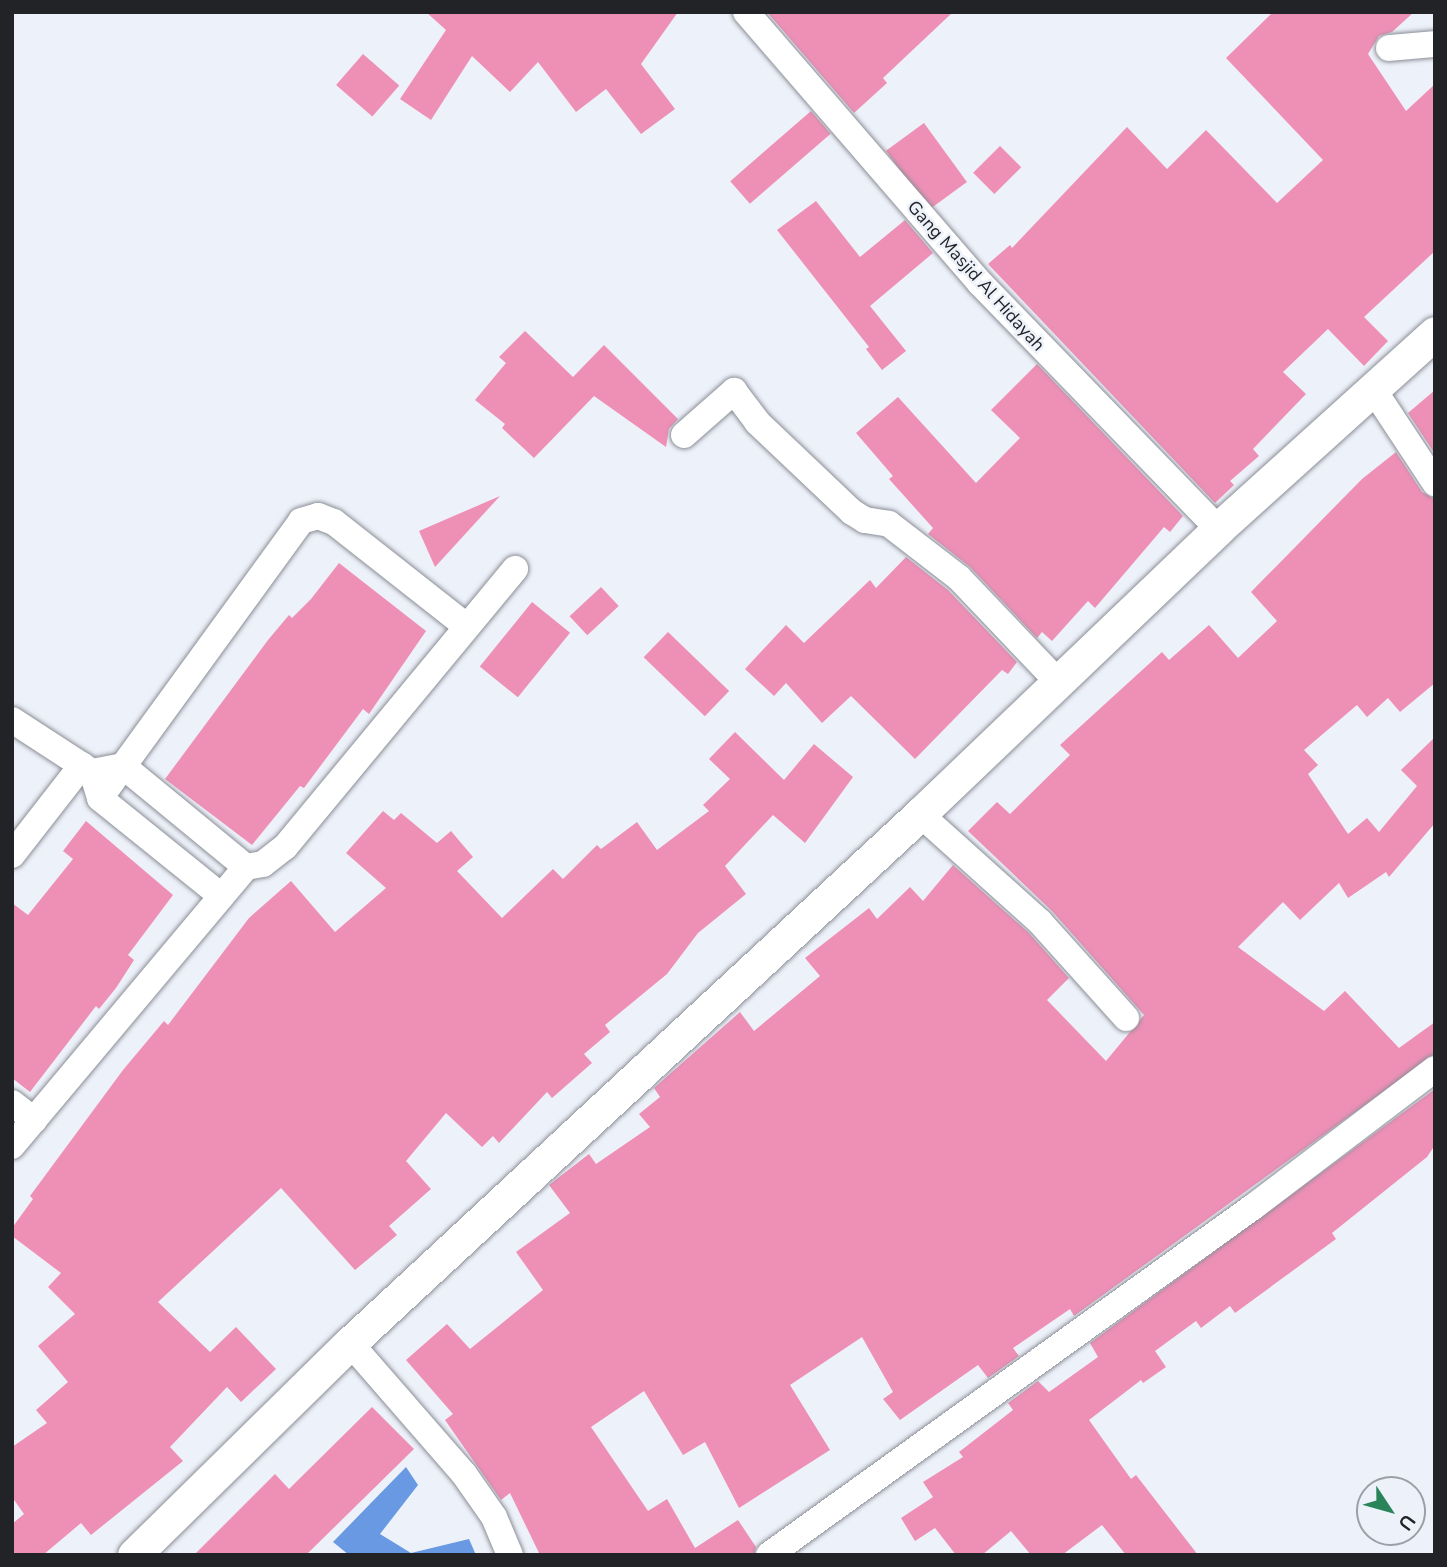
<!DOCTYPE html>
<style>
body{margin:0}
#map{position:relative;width:1447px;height:1567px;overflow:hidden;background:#edf1f9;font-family:"Nunito Sans",sans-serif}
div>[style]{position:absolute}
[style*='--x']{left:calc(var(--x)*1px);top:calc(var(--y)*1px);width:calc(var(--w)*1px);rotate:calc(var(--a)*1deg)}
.water>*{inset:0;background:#6899e2}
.building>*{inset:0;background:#ee90b6;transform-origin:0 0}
.roads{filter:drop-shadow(0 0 2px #8b8e96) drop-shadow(0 0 2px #8b8e96)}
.minor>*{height:26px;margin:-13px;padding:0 13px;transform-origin:13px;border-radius:13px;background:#fff}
.tertiary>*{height:33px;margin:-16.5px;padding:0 16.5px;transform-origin:16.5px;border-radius:16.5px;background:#fff}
span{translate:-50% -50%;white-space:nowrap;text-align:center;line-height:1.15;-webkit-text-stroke:5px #edf1f9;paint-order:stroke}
.street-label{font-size:18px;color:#222326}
.frame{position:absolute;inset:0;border:14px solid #222326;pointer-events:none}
.north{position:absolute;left:1356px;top:1476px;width:70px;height:70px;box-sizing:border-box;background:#edf1f9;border:2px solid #9c9fa5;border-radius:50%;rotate:126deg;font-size:19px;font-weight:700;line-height:28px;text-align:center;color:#222326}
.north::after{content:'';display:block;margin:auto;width:24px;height:32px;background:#2a8459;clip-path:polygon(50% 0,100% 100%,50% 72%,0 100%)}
</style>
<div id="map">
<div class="water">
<i style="clip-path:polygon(406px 1467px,418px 1485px,380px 1534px,411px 1553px,469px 1539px,476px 1555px,349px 1555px,333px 1542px)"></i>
</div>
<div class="building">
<i style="clip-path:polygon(426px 12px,678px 12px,641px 64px,675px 109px,641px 134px,606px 89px,576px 112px,538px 62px,510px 92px,472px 56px,431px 120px,400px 99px,446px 30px)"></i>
<i style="clip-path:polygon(767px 12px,953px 12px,883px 78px,887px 83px,854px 113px)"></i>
<i style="clip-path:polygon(1273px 12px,1414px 12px,1392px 32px,1379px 36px,1368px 54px,1406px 111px,1435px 84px,1435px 251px,1364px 317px,1388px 341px,1364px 366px,1328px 329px,1283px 372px,1306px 394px,1253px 449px,1259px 456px,1230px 481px,1234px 485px,1215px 503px,988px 264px,1010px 245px,1012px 248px,1127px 127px,1167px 169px,1206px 130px,1277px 203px,1323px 160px,1226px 58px)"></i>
<i style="left:363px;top:54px;width:48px;height:41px;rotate:41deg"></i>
<i style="left:811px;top:111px;width:30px;height:107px;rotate:49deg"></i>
<i style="left:924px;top:123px;width:73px;height:47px;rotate:54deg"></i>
<i style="left:1000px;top:146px;width:30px;height:38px;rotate:45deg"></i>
<i style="clip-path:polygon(816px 201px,860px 257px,905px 220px,933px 253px,870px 306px,906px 351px,882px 370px,866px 349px,869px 347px,777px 230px)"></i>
<i style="clip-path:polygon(525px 331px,573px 377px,604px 345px,678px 419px,669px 429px,666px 447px,594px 396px,534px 458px,502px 428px,505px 424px,475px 400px,506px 363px,499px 357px)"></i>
<i style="clip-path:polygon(1037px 364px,1183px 516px,1170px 532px,1164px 527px,1095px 608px,1088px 601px,1052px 641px,1042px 632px,1037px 638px,970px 567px,928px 534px,933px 528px,889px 479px,893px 476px,856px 433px,898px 397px,976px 483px,1020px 438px,991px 410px)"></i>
<i style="clip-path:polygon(1435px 390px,1435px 454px,1408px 413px)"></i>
<i style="clip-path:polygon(1396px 452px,1422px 492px,1435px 499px,1435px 683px,1400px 712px,1388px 698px,1367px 717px,1357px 705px,1304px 750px,1318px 765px,1308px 774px,1348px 834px,1367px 818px,1379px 832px,1417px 786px,1401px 770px,1435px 737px,1435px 823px,1389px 877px,1386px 872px,1348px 898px,1339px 883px,1300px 920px,1283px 902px,1238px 947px,1324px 1011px,1345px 991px,1399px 1048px,1435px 1022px,1435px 1054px,1074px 1316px,1070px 1309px,1013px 1348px,1019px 1356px,988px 1378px,978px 1365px,900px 1420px,883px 1399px,893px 1392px,862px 1337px,790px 1385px,830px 1450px,739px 1508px,705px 1442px,683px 1455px,644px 1391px,591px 1427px,648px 1511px,667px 1499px,695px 1548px,738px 1520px,756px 1547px,754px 1555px,540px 1555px,510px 1493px,501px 1500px,445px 1420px,453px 1414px,406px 1360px,447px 1324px,470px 1349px,543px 1290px,516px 1252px,570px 1213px,549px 1185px,589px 1154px,596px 1164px,650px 1127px,639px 1114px,660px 1097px,654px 1088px,740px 1012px,754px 1031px,820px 976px,805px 958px,869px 908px,877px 919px,910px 887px,923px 901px,953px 865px,1029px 933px,1069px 978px,1047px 1000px,1106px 1061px,1144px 1015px,1052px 911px,968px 831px,997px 802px,1010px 814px,1070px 755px,1060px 745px,1162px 652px,1169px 660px,1209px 625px,1238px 658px,1277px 621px,1251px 592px,1362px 479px)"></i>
<i style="clip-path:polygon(500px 496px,435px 567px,419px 531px)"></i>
<i style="clip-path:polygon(906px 557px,948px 590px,1017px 662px,1008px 674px,1002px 670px,915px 759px,851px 696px,822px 723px,786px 683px,774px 696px,745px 669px,786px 625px,804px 643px,870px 580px,876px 588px)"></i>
<i style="clip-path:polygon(339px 563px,426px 631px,369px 714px,363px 709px,304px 788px,300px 786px,252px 845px,165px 779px,268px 640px,289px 615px,292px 618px,311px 599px)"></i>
<i style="left:601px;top:587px;width:26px;height:43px;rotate:47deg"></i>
<i style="left:532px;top:602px;width:49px;height:83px;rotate:39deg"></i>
<i style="left:668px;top:632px;width:85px;height:35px;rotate:44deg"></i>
<i style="clip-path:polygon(735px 732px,784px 780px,814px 744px,853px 777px,805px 843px,773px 815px,725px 866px,746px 894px,698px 933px,667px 974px,605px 1025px,610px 1032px,584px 1054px,592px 1063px,552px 1098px,547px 1092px,499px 1143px,493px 1136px,482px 1147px,446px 1113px,406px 1161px,431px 1189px,389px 1226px,397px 1235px,355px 1270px,281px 1188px,158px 1302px,210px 1352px,236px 1327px,276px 1369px,241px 1402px,227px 1387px,170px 1447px,183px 1461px,91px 1535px,81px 1523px,43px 1555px,12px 1555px,12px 1524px,24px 1514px,12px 1497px,12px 1447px,47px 1423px,36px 1410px,68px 1382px,38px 1346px,75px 1314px,48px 1287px,61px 1273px,12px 1236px,12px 1228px,33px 1199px,30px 1196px,123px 1070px,164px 1021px,168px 1025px,249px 918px,291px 881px,335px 932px,386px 888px,346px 853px,383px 811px,394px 820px,401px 813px,437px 843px,451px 831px,473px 857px,457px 871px,502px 918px,553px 869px,563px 879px,597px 845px,601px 849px,637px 822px,657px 850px,709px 811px,703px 805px,730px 779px,709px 759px)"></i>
<i style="clip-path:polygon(86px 821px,173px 895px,128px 955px,134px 960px,116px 988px,99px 1009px,96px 1006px,30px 1092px,12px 1078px,12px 903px,28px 915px,73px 859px,63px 851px)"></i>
<i style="clip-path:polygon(1435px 1089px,1435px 1145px,1427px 1157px,1332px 1233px,1336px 1239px,1235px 1313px,1230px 1306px,1201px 1328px,1196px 1321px,1155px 1351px,1166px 1367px,1143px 1383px,1141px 1380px,1089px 1420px,1131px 1479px,1136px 1475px,1198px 1555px,1126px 1555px,1102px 1525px,1062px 1555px,1031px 1555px,1011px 1531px,982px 1555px,956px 1555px,935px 1528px,915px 1541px,901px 1518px,933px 1497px,923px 1482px,963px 1457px,959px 1452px,1013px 1410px,1008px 1403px,1038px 1381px,1049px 1392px,1098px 1357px,1090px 1343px)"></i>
<i style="clip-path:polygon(372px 1407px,414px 1449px,306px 1555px,194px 1555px,275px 1474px,289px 1489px)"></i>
</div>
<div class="roads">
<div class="minor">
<i style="--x:746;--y:12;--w:358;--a:49.2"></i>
<i style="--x:980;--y:283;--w:342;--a:45.9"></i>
<i style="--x:1389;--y:48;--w:46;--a:-5"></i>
<i style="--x:1373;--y:389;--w:113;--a:56.6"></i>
<i style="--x:684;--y:435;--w:67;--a:-41.3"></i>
<i style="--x:734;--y:391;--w:39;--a:53"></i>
<i style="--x:757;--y:422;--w:131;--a:43.5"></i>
<i style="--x:852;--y:512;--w:15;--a:32"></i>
<i style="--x:865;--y:520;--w:24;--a:9"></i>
<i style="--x:889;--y:524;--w:88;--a:37.6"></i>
<i style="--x:959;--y:578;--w:141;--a:46.4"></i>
<i style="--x:12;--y:720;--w:95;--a:33"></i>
<i style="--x:100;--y:798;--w:342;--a:-54"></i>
<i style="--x:301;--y:521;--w:18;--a:-16"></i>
<i style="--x:318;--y:516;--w:17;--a:21"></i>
<i style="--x:334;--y:522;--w:168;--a:38.2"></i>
<i style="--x:920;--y:814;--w:161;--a:42"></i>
<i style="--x:1040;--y:922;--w:129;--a:48.1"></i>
<i style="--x:12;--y:855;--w:114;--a:-52.1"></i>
<i style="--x:220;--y:895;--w:154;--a:-141.1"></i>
<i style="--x:100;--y:798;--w:27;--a:-107"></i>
<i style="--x:92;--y:772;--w:32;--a:-11"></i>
<i style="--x:123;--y:766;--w:159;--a:39.4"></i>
<i style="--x:12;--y:1103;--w:28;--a:38"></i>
<i style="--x:12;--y:1146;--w:364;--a:-50"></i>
<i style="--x:246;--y:867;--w:17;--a:-10"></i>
<i style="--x:263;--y:864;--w:28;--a:-38"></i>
<i style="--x:285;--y:847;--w:361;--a:-50.4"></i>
<i style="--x:350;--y:1343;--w:174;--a:49"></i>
<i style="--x:464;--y:1474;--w:52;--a:55.1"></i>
<i style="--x:494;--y:1517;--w:41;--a:67.2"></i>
<i style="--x:769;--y:1555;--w:596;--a:-35.72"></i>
<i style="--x:1253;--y:1207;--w:228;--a:-37.2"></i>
</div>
<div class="tertiary">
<i style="--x:134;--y:1555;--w:303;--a:-44.5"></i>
<i style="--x:350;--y:1343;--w:778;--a:-42.86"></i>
<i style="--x:920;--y:814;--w:412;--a:-43.7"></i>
<i style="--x:1218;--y:529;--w:292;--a:-42.1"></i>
</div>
</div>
<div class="street-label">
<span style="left:976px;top:276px;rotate:48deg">Gang Masjid Al Hidayah</span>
</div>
<div class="frame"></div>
<div class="north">U</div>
</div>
